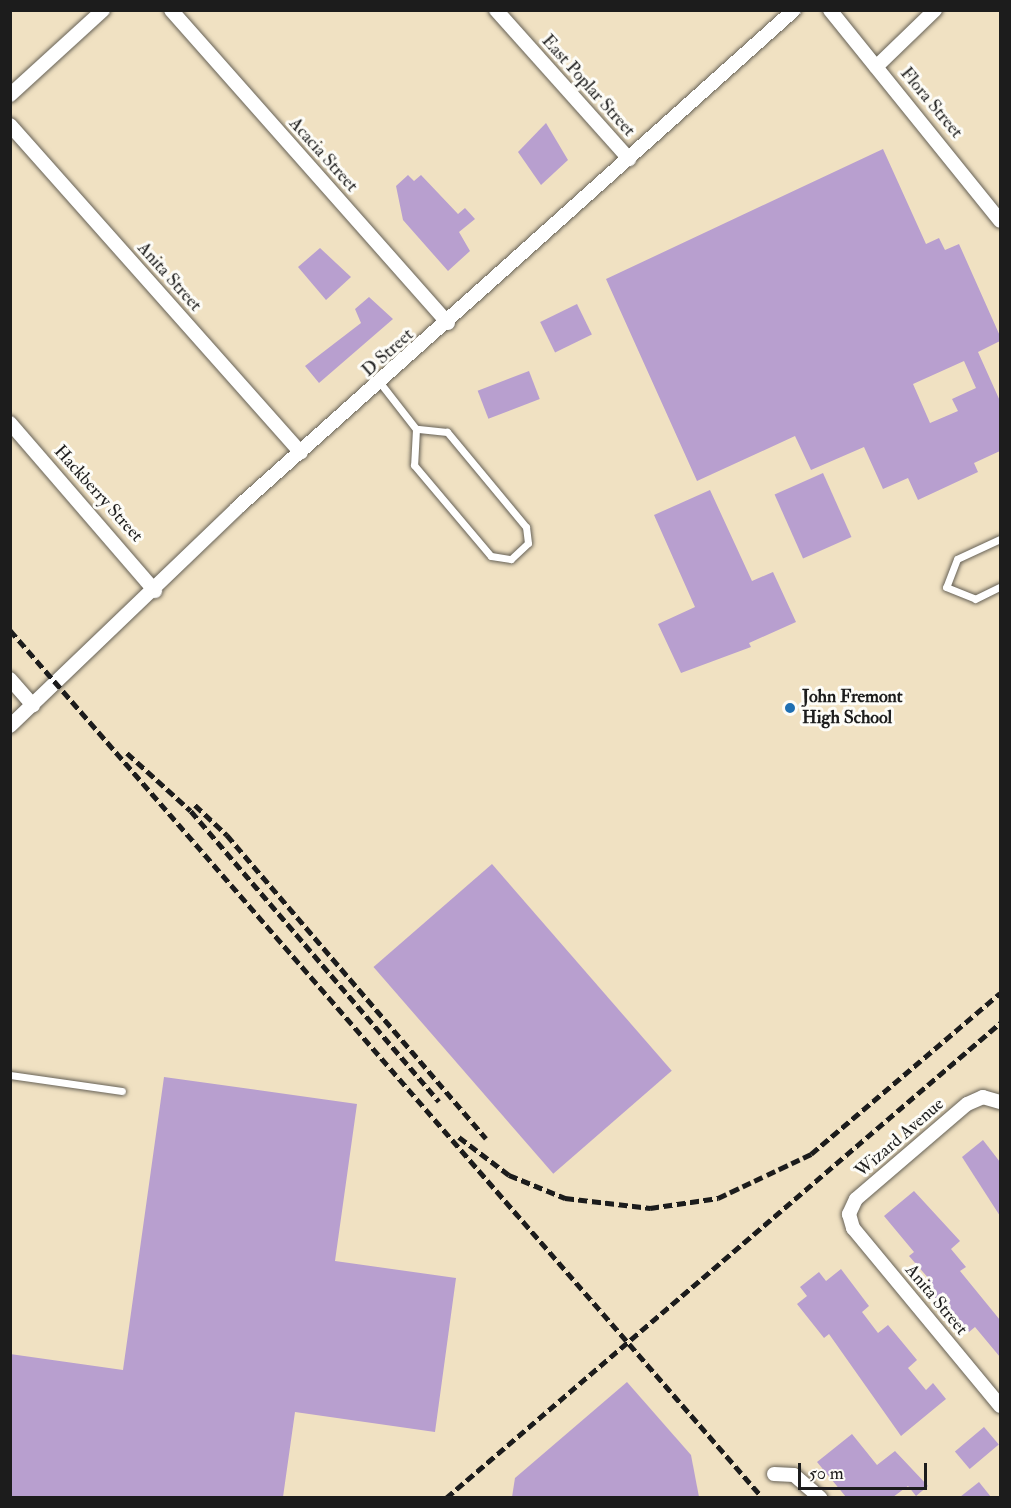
<!DOCTYPE html>
<style>
body{margin:0}
#map{position:relative;width:1011px;height:1508px;overflow:hidden;background:#f0e1c2;font-family:"IM FELL Double Pica",serif}
div>[style]{position:absolute}
[style*='--x']{left:calc(var(--x)*1px);top:calc(var(--y)*1px);width:calc(var(--w)*1px);rotate:calc(var(--a)*1deg)}
.building>*{inset:0;background:#b89fcf;transform-origin:0 0}
.roads{filter:drop-shadow(0 0 2px #666156) drop-shadow(0 0 2px #666156)}
.service>*{height:7px;margin:-3.5px;padding:0 3.5px;transform-origin:3.5px;border-radius:3.5px;background:#fff}
.minor>*{height:14px;margin:-7px;padding:0 7px;transform-origin:7px;border-radius:7px;background:#fff}
.rail>*{height:4.5px;margin-top:-2.25px;transform-origin:0;background:repeating-linear-gradient(90deg,#1c1c1c 0 9px,transparent 0 13.5px)}
.dots>*{width:16px;height:16px;translate:-50% -50%;box-sizing:border-box;border:3px solid #fdfcf7;border-radius:50%}
span{translate:-50% -50%;white-space:nowrap;text-align:center;line-height:1.15;-webkit-text-stroke:6px #fdfcf7;paint-order:stroke}
.street-label{font-size:18px;color:#1c1c1c}
.poi-label{font-size:18px;color:#1c1c1c;font-weight:700}
.left{translate:0 -50%;text-align:left}
.frame{position:absolute;inset:0;border:12px solid #1c1c1c;pointer-events:none}
.scale{position:absolute;left:798px;top:1463px;width:129px;height:27px;box-sizing:border-box;border:3px solid #1c1c1c;border-top:0;padding-left:8px;font-size:18px;line-height:21px;white-space:nowrap;color:#1c1c1c;-webkit-text-stroke:4px #fdfcf7;paint-order:stroke}
</style>
<div id="map">
<div class="building">
<i style="clip-path:polygon(546px 123px,568px 160px,541px 185px,518px 152px)"></i>
<i style="clip-path:polygon(evenodd,883px 149px,926px 244px,939px 238px,945px 250px,959px 244px,1000px 336px,1000px 341px,978px 352px,1000px 401px,1000px 451px,974px 463px,978px 472px,918px 500px,908px 478px,883px 489px,864px 447px,811px 470px,795px 436px,697px 481px,606px 279px,883px 149px,964px 361px,976px 388px,952px 399px,958px 411px,930px 423px,913px 384px,964px 361px)"></i>
<i style="clip-path:polygon(408px 175px,414px 181px,421px 175px,458px 214px,465px 208px,475px 219px,459px 232px,470px 251px,448px 271px,403px 220px,396px 186px)"></i>
<i style="clip-path:polygon(320px 248px,351px 277px,326px 300px,298px 267px)"></i>
<i style="clip-path:polygon(369px 297px,393px 319px,319px 383px,305px 366px,361px 323px,355px 309px)"></i>
<i style="left:577px;top:304px;width:34px;height:41px;rotate:64deg"></i>
<i style="left:529px;top:371px;width:30px;height:55px;rotate:69deg"></i>
<i style="left:823px;top:473px;width:70px;height:53px;rotate:66deg"></i>
<i style="clip-path:polygon(710px 490px,752px 581px,773px 572px,796px 622px,749px 643px,751px 647px,681px 673px,658px 624px,695px 607px,654px 515px)"></i>
<i style="left:492px;top:864px;width:274px;height:157px;rotate:49deg"></i>
<i style="clip-path:polygon(164px 1077px,357px 1104px,335px 1261px,456px 1278px,435px 1432px,295px 1412px,283px 1497px,10px 1497px,10px 1354px,123px 1370px)"></i>
<i style="clip-path:polygon(983px 1140px,1000px 1162px,1000px 1216px,962px 1157px)"></i>
<i style="clip-path:polygon(914px 1191px,960px 1241px,951px 1249px,966px 1267px,960px 1271px,1000px 1320px,1000px 1357px,975px 1327px,969px 1332px,941px 1299px,938px 1302px,925px 1285px,930px 1280px,909px 1256px,914px 1252px,884px 1216px)"></i>
<i style="clip-path:polygon(841px 1269px,869px 1306px,862px 1312px,878px 1333px,888px 1325px,917px 1360px,908px 1368px,926px 1390px,933px 1383px,946px 1399px,901px 1436px,829px 1334px,824px 1338px,797px 1304px,807px 1296px,800px 1287px,819px 1272px,826px 1281px)"></i>
<i style="clip-path:polygon(627px 1382px,691px 1455px,699px 1497px,512px 1497px,515px 1478px)"></i>
<i style="left:984px;top:1427px;width:23px;height:38px;rotate:50deg"></i>
<i style="clip-path:polygon(852px 1434px,877px 1465px,895px 1451px,928px 1486px,916px 1496px,908px 1486px,893px 1497px,846px 1497px,817px 1462px)"></i>
<i style="clip-path:polygon(979px 1482px,991px 1497px,960px 1497px)"></i>
</div>
<div class="roads">
<div class="service">
<i style="--x:381;--y:384;--w:57;--a:52.1"></i>
<i style="--x:416;--y:429;--w:36;--a:93"></i>
<i style="--x:414;--y:465;--w:119;--a:49.8"></i>
<i style="--x:491;--y:556;--w:20;--a:9"></i>
<i style="--x:511;--y:559;--w:23;--a:-43"></i>
<i style="--x:528;--y:543;--w:16;--a:-97"></i>
<i style="--x:526;--y:527;--w:124;--a:-129.7"></i>
<i style="--x:447;--y:432;--w:31;--a:-174"></i>
<i style="--x:1000;--y:539;--w:47;--a:155.1"></i>
<i style="--x:957;--y:559;--w:30;--a:111"></i>
<i style="--x:946;--y:587;--w:31;--a:22"></i>
<i style="--x:975;--y:599;--w:28;--a:-26"></i>
<i style="--x:10;--y:1075;--w:113;--a:8.1"></i>
</div>
<div class="minor">
<i style="--x:171;--y:10;--w:418;--a:48.5"></i>
<i style="--x:496;--y:10;--w:200;--a:48.2"></i>
<i style="--x:830;--y:10;--w:271;--a:51.1"></i>
<i style="--x:876;--y:67;--w:82;--a:-44"></i>
<i style="--x:10;--y:95;--w:126;--a:-42.4"></i>
<i style="--x:10;--y:125;--w:438;--a:48.4"></i>
<i style="--x:10;--y:423;--w:222;--a:49.2"></i>
<i style="--x:10;--y:679;--w:35;--a:49"></i>
<i style="--x:10;--y:726;--w:315;--a:-43.8"></i>
<i style="--x:237;--y:508;--w:747;--a:-41.8"></i>
<i style="--x:1000;--y:1102;--w:18;--a:-164"></i>
<i style="--x:983;--y:1097;--w:17;--a:156"></i>
<i style="--x:967;--y:1104;--w:146;--a:139.4"></i>
<i style="--x:856;--y:1199;--w:17;--a:115"></i>
<i style="--x:849;--y:1214;--w:15;--a:74"></i>
<i style="--x:853;--y:1228;--w:231;--a:50.4"></i>
<i style="--x:774;--y:1474;--w:20;--a:3"></i>
<i style="--x:794;--y:1475;--w:35;--a:41"></i>
</div>
</div>
<div class="rail">
<i style="--x:10;--y:630;--w:1149;--a:49.06"></i>
<i style="--x:127;--y:753;--w:86;--a:42.2"></i>
<i style="--x:191;--y:811;--w:382;--a:49.5"></i>
<i style="--x:195;--y:805;--w:44;--a:43.2"></i>
<i style="--x:227;--y:835;--w:399;--a:49.5"></i>
<i style="--x:459;--y:1137;--w:63;--a:37.2"></i>
<i style="--x:509;--y:1175;--w:61;--a:22.3"></i>
<i style="--x:565;--y:1198;--w:86;--a:6.7"></i>
<i style="--x:650;--y:1208;--w:69;--a:-8.4"></i>
<i style="--x:718;--y:1198;--w:103;--a:-25.3"></i>
<i style="--x:811;--y:1154;--w:248;--a:-40.4"></i>
<i style="--x:446;--y:1498;--w:730;--a:-40.61"></i>
</div>
<div class="dots">
<i style="left:790px;top:708px;background:#1f6fb2"></i>
</div>
<div class="street-label">
<span style="left:588px;top:86px;rotate:48deg">East Poplar Street</span>
<span style="left:931px;top:103px;rotate:50deg">Flora Street</span>
<span style="left:323px;top:155px;rotate:48deg">Acacia Street</span>
<span style="left:169px;top:277px;rotate:48deg">Anita Street</span>
<span style="left:388px;top:353px;rotate:-42deg">D Street</span>
<span style="left:98px;top:494px;rotate:48deg">Hackberry Street</span>
<span style="left:900px;top:1138px;rotate:-41deg">Wizard Avenue</span>
<span style="left:936px;top:1300px;rotate:50deg">Anita Street</span>
</div>
<div class="poi-label">
<span class="left" style="left:802px;top:708px">John Fremont<br>High School</span>
</div>
<div class="frame"></div>
<div class="scale">50 m</div>
</div>
